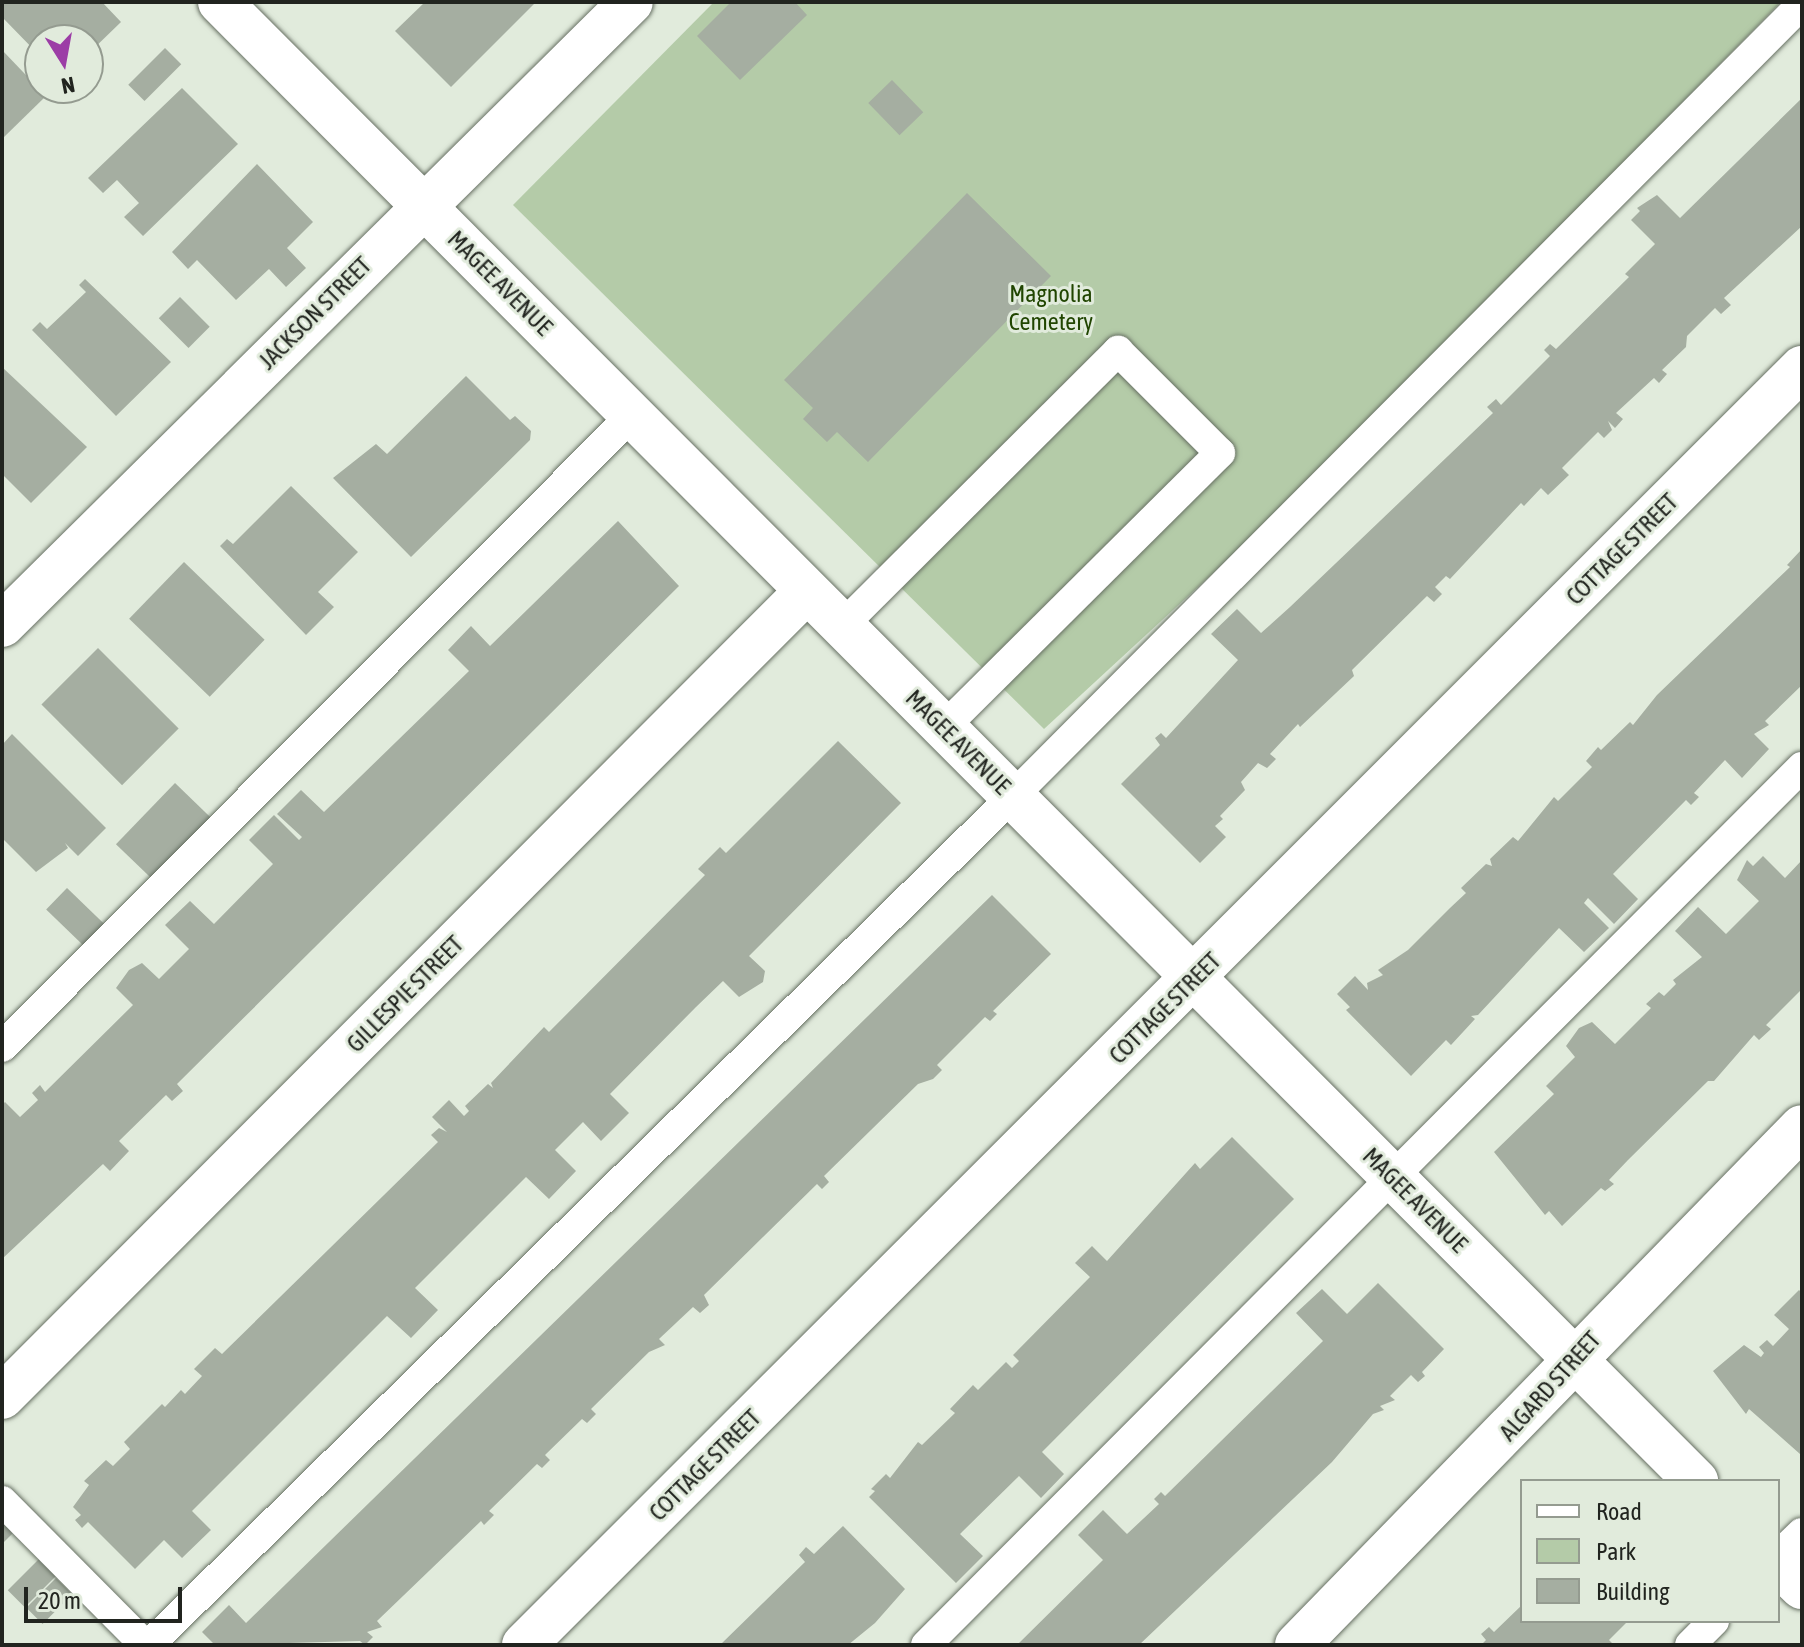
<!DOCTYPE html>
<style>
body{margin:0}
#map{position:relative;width:1804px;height:1647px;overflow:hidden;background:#e1ebdc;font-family:"Asap Condensed",sans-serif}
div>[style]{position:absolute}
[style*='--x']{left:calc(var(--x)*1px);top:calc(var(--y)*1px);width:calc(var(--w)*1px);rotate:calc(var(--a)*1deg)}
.green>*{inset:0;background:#b4cba8}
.building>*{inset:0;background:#a5aea1;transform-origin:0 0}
.roads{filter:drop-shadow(0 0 2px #677063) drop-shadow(0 0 2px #677063)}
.lane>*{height:30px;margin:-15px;padding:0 15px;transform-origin:15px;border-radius:15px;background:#fff}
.street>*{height:44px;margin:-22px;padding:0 22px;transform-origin:22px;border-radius:22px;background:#fff}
span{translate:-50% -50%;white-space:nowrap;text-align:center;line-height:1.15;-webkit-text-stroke:6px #e1ebdc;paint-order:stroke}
.street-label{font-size:24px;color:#21241f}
.park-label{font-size:24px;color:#204500}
.frame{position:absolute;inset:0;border:4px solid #21241f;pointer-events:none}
.legend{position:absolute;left:1520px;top:1479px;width:260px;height:144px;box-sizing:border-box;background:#e1ebdc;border:2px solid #949b90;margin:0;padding:10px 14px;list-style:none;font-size:24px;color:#21241f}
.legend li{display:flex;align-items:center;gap:16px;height:40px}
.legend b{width:40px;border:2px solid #949b90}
.north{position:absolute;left:24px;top:24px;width:80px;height:80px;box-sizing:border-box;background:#e1ebdc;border:2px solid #949b90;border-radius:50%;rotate:169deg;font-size:22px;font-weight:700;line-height:32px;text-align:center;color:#21241f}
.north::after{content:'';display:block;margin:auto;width:28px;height:36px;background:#9c3da6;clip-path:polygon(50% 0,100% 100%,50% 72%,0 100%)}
.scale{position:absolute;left:24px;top:1587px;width:158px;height:36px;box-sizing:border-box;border:4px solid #21241f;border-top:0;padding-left:10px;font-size:24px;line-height:28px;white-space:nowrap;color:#21241f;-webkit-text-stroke:6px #e1ebdc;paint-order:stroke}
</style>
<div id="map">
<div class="green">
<i style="clip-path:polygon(714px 2px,1781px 2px,1276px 515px,1044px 729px,513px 205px)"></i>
</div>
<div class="building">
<i style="clip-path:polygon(2px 2px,102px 2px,121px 22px,88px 54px,88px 40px,40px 40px,40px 56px,2px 17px)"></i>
<i style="clip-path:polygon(425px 2px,536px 2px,451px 87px,395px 31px)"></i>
<i style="clip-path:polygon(731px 2px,795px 2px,807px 15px,740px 80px,697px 36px)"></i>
<i style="left:165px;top:48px;width:23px;height:52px;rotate:45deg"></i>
<i style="clip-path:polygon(2px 50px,46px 96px,2px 139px)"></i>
<i style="left:892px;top:80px;width:45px;height:33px;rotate:46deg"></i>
<i style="clip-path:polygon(182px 88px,238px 144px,143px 236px,124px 217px,139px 203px,117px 180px,103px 193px,88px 178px)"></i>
<i style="clip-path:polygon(1802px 98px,1802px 226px,1724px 298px,1731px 305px,1721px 314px,1715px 308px,1687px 336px,1686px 347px,1662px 370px,1667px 374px,1659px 383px,1654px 378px,1616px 413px,1623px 419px,1615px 428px,1608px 421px,1612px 430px,1604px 438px,1598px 432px,1562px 468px,1569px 475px,1548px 495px,1541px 488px,1524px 506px,1521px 503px,1450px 579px,1446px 576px,1435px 587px,1442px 594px,1434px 602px,1427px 596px,1352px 670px,1354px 676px,1300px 727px,1298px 724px,1270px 754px,1276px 759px,1267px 768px,1258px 763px,1241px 782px,1245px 790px,1220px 816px,1223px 819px,1215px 826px,1226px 837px,1200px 863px,1121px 784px,1160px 745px,1155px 738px,1161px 733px,1166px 738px,1238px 660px,1211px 634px,1237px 609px,1261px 633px,1290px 607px,1493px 413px,1487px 407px,1496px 399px,1501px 405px,1550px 356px,1544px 350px,1550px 344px,1556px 349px,1629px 277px,1625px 274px,1655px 244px,1631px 220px,1640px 211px,1637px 208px,1657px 195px,1680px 218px)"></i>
<i style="clip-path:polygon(257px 164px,313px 222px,287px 248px,306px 268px,286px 287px,269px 269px,236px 300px,197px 260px,188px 269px,172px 252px)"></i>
<i style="clip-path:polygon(967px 193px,1051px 276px,868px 462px,837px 432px,827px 442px,803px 419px,813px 408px,784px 380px)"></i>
<i style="clip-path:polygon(85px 279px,171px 362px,116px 416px,32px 330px,40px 322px,47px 329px,65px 312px,86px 292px,79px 285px)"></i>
<i style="left:180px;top:297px;width:42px;height:30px;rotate:45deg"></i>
<i style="clip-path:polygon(2px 367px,87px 447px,31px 503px,2px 474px)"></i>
<i style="clip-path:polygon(466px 376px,510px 420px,515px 416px,531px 431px,530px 440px,411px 557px,333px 478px,376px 444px,387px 454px)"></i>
<i style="clip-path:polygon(291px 486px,358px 552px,318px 592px,334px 607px,306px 635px,220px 546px,227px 539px,233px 544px)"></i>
<i style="clip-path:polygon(618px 521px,679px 586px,177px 1084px,183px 1091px,172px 1101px,166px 1095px,119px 1141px,129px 1151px,110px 1171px,103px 1164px,2px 1259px,2px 1105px,5px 1102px,20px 1117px,38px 1100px,32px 1093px,40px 1085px,45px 1092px,133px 1005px,116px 988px,129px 970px,142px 963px,159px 979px,189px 949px,165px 925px,190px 901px,214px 924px,273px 864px,249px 840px,274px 815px,299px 840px,302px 837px,277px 814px,301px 790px,324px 812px,469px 671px,448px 650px,471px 626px,490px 646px)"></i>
<i style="clip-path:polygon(1802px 549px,1802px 685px,1765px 721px,1769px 725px,1754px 734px,1769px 749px,1742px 778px,1725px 760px,1694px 793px,1699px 797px,1691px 805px,1686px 800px,1613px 874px,1638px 899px,1614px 924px,1588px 898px,1584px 903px,1609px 928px,1584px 952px,1559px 928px,1478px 1015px,1471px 1016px,1475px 1019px,1451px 1045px,1446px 1040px,1411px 1076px,1346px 1010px,1350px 1007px,1337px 994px,1355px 976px,1368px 990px,1367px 983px,1383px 975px,1378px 970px,1408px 950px,1450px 908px,1466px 893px,1461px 888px,1486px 864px,1492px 866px,1490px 859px,1513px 837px,1518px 841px,1554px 797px,1558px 801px,1592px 767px,1586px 761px,1598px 747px,1601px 750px,1630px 722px,1633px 725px,1657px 695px,1790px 567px,1787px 565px)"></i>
<i style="left:184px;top:562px;width:112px;height:79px;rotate:44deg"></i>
<i style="left:98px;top:648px;width:114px;height:80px;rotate:45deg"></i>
<i style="clip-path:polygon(12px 734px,106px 828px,78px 856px,65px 843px,68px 848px,36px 872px,2px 838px,2px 745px)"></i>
<i style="clip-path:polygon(838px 741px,901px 803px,749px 956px,765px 971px,763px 982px,739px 997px,723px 981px,696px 1007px,610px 1094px,629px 1113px,601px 1141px,583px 1122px,555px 1150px,576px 1171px,549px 1199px,526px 1177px,415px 1288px,438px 1310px,411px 1338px,387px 1316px,192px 1511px,211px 1530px,182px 1558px,164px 1540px,135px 1569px,88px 1522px,82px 1528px,75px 1520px,81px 1515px,73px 1507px,89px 1485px,84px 1481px,106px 1460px,113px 1466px,130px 1449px,124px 1442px,162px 1404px,165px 1407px,181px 1390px,185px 1394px,202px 1376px,194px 1369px,215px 1348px,222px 1354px,438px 1142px,431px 1135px,439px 1128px,447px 1132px,432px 1117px,449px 1100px,464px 1116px,469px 1111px,465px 1106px,488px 1084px,493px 1088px,491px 1083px,544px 1027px,549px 1032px,705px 875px,698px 869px,720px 847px,726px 853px)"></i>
<i style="left:175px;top:783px;width:55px;height:85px;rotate:44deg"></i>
<i style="clip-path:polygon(1763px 856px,1785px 878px,1802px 860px,1802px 989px,1766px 1025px,1771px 1029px,1759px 1040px,1754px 1035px,1714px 1081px,1708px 1081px,1628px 1160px,1609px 1180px,1614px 1184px,1605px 1191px,1601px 1188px,1562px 1226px,1549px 1211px,1545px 1215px,1494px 1152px,1554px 1094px,1546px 1086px,1575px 1057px,1566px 1046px,1579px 1028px,1592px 1022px,1615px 1044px,1651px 1008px,1646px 1004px,1659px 992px,1664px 996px,1676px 984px,1673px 980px,1702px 957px,1675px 931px,1698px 907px,1726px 934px,1759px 901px,1737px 880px,1747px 860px,1753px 866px)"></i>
<i style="left:67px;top:888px;width:54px;height:30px;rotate:44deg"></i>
<i style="clip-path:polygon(992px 895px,1051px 954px,993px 1011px,997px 1014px,990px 1021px,985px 1017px,937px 1065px,942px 1070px,933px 1079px,918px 1084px,824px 1176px,829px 1182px,822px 1189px,817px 1184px,704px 1295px,709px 1305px,700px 1313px,693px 1307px,659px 1339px,665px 1345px,649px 1352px,591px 1409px,596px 1414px,587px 1423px,582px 1419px,545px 1455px,550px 1460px,542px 1468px,537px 1464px,489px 1511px,494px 1515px,484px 1525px,481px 1521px,377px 1621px,382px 1627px,367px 1632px,373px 1637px,365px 1645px,360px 1641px,215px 1645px,202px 1632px,229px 1605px,246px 1623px)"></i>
<i style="clip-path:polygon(1232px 1137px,1294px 1199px,1042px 1452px,1064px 1474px,1041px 1498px,1019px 1476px,963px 1531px,960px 1534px,983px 1556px,956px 1583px,869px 1497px,875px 1491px,871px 1489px,886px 1474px,890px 1478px,918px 1442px,922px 1445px,955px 1413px,950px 1409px,973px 1385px,978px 1390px,1006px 1362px,1012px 1368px,1019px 1361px,1013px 1355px,1090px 1277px,1075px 1263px,1092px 1246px,1107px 1261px,1195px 1163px,1200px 1169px)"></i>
<i style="clip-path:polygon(1378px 1283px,1444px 1349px,1422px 1372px,1425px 1376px,1418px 1382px,1411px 1375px,1390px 1396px,1395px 1400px,1380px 1406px,1384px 1410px,1373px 1414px,1332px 1462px,1139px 1645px,1017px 1645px,1103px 1560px,1078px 1535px,1103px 1510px,1127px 1534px,1159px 1504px,1154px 1499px,1161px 1492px,1165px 1496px,1323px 1341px,1296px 1313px,1322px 1289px,1347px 1314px)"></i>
<i style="clip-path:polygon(1799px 1290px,1802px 1293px,1800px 1454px,1749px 1409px,1746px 1414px,1713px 1371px,1744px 1345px,1761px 1357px,1764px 1353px,1759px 1347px,1767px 1340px,1773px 1346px,1789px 1329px,1774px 1315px)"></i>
<i style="clip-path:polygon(2px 1521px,14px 1532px,2px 1544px)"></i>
<i style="clip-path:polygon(843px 1526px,905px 1589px,875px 1623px,848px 1645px,720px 1645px,805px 1562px,799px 1555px,806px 1547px,814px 1554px)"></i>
<i style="left:41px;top:1557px;width:24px;height:47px;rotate:45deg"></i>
<i style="left:56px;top:1578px;width:23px;height:42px;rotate:45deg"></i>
<i style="clip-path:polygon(1522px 1605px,1522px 1621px,1628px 1621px,1609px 1640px,1614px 1645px,1481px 1645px,1486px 1640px,1481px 1634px,1489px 1627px,1494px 1632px)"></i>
</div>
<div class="roads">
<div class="lane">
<i style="--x:842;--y:626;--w:390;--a:-44.9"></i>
<i style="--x:1118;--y:351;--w:144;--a:45"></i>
<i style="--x:1220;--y:453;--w:389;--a:135.2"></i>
<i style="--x:2;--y:1047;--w:892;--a:-45.09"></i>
<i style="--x:2;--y:1501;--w:203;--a:45.2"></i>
<i style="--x:1778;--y:1556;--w:33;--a:-44"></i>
<i style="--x:149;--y:1645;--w:1210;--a:-44.5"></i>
<i style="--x:1012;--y:797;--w:1119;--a:-45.11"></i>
<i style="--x:926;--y:1645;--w:1240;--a:-45.07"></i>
<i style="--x:1690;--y:1645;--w:34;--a:-45"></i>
</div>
<div class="street">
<i style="--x:220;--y:2;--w:2090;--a:45.06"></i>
<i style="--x:2;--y:625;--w:885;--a:-44.73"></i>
<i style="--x:2;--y:1397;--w:1139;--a:-45.04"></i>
<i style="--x:1778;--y:1564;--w:33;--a:44"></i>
<i style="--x:524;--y:1645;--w:1807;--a:-44.98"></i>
<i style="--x:1297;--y:1645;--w:723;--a:-45.73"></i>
</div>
</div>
<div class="street-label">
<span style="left:500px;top:283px;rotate:45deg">MAGEE AVENUE</span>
<span style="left:315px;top:313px;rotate:-45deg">JACKSON STREET</span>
<span style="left:1622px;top:549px;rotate:-45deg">COTTAGE STREET</span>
<span style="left:958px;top:742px;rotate:45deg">MAGEE AVENUE</span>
<span style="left:405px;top:994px;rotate:-45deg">GILLESPIE STREET</span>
<span style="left:1165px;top:1008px;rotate:-45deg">COTTAGE STREET</span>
<span style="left:1415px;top:1200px;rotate:45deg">MAGEE AVENUE</span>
<span style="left:1550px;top:1386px;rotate:-48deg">ALGARD STREET</span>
<span style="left:705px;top:1465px;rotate:-45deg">COTTAGE STREET</span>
</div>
<div class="park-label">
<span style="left:1051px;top:308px">Magnolia<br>Cemetery</span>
</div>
<div class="frame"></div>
<ul class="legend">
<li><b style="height:10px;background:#fff"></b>Road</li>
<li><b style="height:22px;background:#b4cba8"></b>Park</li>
<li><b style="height:22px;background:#a5aea1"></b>Building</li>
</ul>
<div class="north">N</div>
<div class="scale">20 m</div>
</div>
